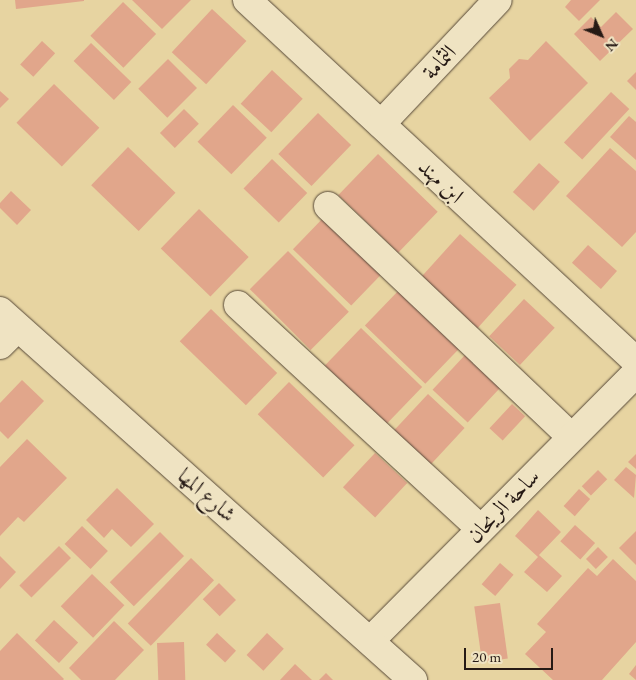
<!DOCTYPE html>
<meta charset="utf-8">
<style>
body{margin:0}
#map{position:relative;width:636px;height:680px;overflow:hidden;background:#e7d4a1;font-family:"EB Garamond",Amiri,serif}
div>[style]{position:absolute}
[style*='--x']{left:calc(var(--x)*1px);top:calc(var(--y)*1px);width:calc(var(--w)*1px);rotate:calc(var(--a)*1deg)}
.building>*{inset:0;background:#e1a68b;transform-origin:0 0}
.roads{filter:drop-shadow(0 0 1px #564838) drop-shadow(0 0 1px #564838)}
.street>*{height:28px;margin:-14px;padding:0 14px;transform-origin:14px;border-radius:14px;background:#efe3c2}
.secondary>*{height:28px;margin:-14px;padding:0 14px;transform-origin:14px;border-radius:14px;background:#efe3c2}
span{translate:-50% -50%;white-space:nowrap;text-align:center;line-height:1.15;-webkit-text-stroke:4px #efe3c2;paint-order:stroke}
.street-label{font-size:22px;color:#261a15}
.north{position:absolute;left:576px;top:10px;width:50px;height:50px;-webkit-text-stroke:4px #efe3c2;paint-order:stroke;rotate:134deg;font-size:14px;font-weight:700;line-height:20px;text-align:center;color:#261a15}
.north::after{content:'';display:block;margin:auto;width:18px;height:22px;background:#261a15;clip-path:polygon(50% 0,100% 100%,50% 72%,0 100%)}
.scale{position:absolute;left:464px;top:648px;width:89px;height:22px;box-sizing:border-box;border:2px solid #261a15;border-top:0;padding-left:6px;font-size:15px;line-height:18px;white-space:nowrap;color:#261a15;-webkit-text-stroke:4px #efe3c2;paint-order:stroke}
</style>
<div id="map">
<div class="building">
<i style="clip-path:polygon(15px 0,84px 0,84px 1px,16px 9px)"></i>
<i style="clip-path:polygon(132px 0,191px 0,162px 29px)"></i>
<i style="clip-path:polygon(571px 0,600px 0,579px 21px,565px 7px)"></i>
<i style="left:123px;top:2px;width:46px;height:47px;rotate:44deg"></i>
<i style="left:212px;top:9px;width:47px;height:59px;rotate:43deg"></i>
<i style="clip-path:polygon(616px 12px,633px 29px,600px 61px,574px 34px,591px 17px,601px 27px)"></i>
<i style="left:42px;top:41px;width:18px;height:32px;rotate:43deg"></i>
<i style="clip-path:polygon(546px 41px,588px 83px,530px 141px,489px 98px,510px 78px,509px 69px,519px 59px,528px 60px)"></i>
<i style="left:91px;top:43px;width:56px;height:25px;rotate:44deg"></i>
<i style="left:168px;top:59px;width:41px;height:42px;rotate:45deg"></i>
<i style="left:272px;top:70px;width:42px;height:46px;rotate:43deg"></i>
<i style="clip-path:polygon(636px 72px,636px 90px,627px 81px)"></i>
<i style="left:54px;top:84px;width:63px;height:54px;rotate:44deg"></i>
<i style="clip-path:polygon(0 91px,9px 99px,0 108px)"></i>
<i style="left:611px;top:92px;width:25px;height:69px;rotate:43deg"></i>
<i style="left:233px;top:105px;width:47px;height:51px;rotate:44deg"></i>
<i style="left:184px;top:109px;width:21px;height:34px;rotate:45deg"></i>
<i style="left:318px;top:113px;width:46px;height:57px;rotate:44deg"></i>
<i style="clip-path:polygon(629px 116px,636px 122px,636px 160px,610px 137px)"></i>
<i style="left:128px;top:147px;width:66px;height:53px;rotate:44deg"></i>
<i style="clip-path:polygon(610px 148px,636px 171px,636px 232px,622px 247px,566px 196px)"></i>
<i style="left:378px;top:154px;width:83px;height:57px;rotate:44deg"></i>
<i style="left:272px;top:159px;width:49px;height:41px;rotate:44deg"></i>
<i style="left:539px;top:163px;width:28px;height:39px;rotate:42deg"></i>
<i style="clip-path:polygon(11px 191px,31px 210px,17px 225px,0 208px,0 203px)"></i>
<i style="left:199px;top:209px;width:69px;height:55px;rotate:44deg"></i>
<i style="left:327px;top:214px;width:81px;height:49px;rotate:44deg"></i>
<i style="left:460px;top:234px;width:76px;height:66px;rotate:42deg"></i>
<i style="left:588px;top:245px;width:39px;height:24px;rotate:42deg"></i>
<i style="left:288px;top:251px;width:86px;height:54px;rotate:45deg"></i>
<i style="left:401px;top:288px;width:84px;height:52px;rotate:44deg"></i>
<i style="left:524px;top:299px;width:42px;height:51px;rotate:43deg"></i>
<i style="left:211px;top:309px;width:92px;height:45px;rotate:44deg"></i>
<i style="left:361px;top:328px;width:85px;height:52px;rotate:44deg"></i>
<i style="left:466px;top:354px;width:48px;height:49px;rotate:43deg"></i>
<i style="clip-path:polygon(22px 380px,44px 401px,8px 439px,0 431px,0 403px)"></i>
<i style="left:289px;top:382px;width:91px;height:45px;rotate:44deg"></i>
<i style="left:428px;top:394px;width:50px;height:52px;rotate:43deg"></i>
<i style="left:512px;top:404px;width:18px;height:33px;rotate:43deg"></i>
<i style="clip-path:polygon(27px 439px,67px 478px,24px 522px,18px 517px,0 536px,0 467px)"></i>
<i style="left:375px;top:453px;width:44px;height:47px;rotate:43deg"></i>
<i style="clip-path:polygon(636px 454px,636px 469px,628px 462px)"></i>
<i style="clip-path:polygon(626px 467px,636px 475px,634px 498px,614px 480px)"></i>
<i style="left:598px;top:470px;width:13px;height:23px;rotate:45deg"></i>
<i style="clip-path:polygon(117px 488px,154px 524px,131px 547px,112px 529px,104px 538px,86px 520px)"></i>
<i style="left:579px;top:489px;width:15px;height:23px;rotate:42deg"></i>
<i style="clip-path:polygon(538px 510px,561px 532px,539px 555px,562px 576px,547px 592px,524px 572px,538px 557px,515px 536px)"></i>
<i style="left:575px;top:525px;width:27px;height:22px;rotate:42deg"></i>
<i style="left:82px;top:526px;width:36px;height:25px;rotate:44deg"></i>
<i style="clip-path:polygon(636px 531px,636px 565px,619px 548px)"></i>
<i style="left:160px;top:532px;width:34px;height:71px;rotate:45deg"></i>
<i style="left:59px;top:546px;width:17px;height:56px;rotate:45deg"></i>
<i style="left:598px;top:547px;width:14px;height:17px;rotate:45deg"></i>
<i style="clip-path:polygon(0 556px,16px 572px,0 589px)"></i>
<i style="left:191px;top:558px;width:32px;height:91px;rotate:44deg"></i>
<i style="clip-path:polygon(613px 559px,636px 581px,636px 642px,602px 680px,553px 680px,525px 654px,546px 632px,537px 624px,588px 568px,597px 576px)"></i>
<i style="left:500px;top:563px;width:18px;height:28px;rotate:41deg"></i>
<i style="left:92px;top:574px;width:45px;height:45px;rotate:44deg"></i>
<i style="left:219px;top:583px;width:24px;height:23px;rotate:45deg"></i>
<i style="left:500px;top:603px;width:56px;height:26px;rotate:82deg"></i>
<i style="left:54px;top:620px;width:33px;height:28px;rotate:43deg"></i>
<i style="clip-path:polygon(114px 621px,144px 650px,115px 680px,81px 680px,69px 668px)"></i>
<i style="clip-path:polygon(17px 633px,64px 679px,63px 680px,0 680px,0 651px)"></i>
<i style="left:217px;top:633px;width:26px;height:16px;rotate:43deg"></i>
<i style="left:267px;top:633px;width:23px;height:30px;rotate:43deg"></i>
<i style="left:184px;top:642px;width:38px;height:27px;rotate:88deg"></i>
<i style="clip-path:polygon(295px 664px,312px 680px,280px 680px)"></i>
<i style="clip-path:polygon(636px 665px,636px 680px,629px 674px)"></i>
<i style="clip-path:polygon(326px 673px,333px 680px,319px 680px)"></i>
</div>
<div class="roads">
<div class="street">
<i style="--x:247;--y:0;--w:531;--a:42.86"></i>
<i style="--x:381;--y:124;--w:170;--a:-46.7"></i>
<i style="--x:328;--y:206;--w:335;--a:43.5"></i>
<i style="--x:238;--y:305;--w:330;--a:42.7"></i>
<i style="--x:0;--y:345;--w:24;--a:-45"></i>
<i style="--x:371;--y:640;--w:376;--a:-45.2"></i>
</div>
<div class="secondary">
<i style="--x:0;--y:311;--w:554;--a:41.78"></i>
</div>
</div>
<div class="street-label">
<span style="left:439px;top:62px;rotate:-47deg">الثمامة</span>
<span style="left:441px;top:181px;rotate:43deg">ابن مهند</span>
<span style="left:207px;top:495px;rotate:41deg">شارع المها</span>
<span style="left:503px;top:506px;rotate:-46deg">ساحة الريحان</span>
</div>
<div class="north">N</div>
<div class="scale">20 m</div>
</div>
